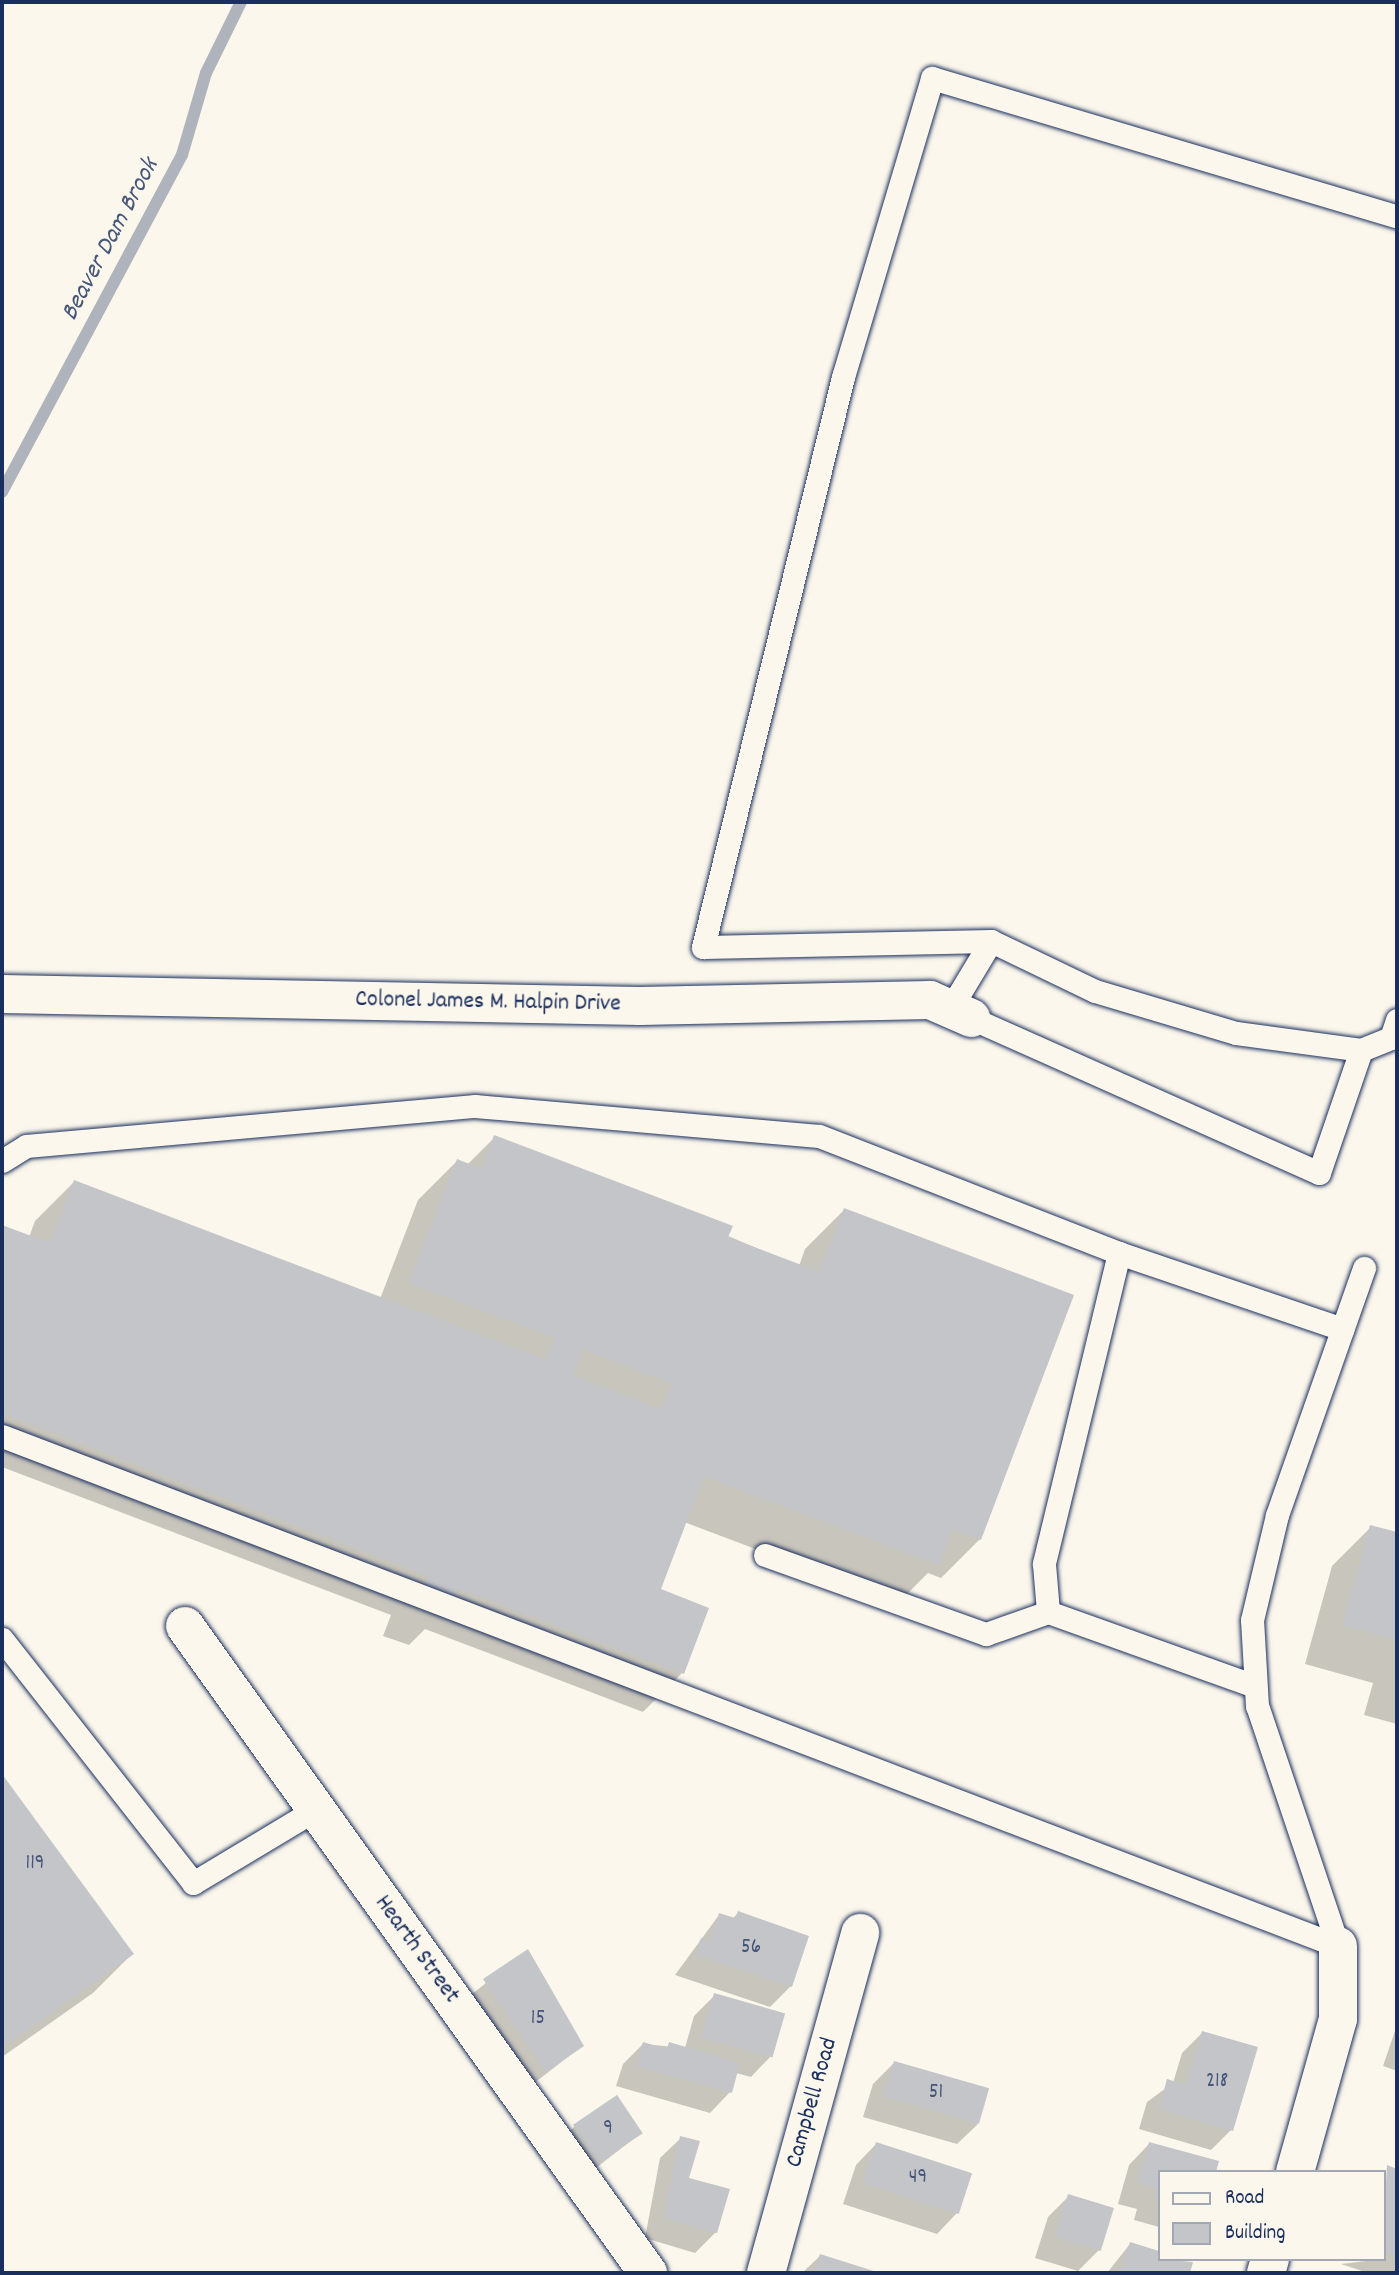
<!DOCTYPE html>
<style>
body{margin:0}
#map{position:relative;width:1399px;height:2275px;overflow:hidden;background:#fbf7ec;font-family:Dekko,sans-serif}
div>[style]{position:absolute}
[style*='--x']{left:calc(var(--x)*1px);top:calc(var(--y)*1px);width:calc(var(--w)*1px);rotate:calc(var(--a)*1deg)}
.shadow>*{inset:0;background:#0003}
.stream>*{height:12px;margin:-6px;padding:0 6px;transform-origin:6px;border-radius:6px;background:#afb3bb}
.building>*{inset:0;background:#c3c5c9;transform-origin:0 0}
.roads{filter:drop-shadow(0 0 2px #1b2f5e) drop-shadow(0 0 2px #1b2f5e)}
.service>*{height:23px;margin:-11.5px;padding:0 11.5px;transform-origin:11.5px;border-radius:11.5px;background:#fbf7ec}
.minor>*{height:38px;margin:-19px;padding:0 19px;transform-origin:19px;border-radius:19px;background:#fbf7ec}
span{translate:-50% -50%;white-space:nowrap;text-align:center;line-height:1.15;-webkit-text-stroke:5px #fbf7ec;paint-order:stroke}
.number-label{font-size:21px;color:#455479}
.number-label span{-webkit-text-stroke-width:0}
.street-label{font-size:24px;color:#1b2f5e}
.water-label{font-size:26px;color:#47577a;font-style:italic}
.frame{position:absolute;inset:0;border:4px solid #1b2f5e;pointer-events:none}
.legend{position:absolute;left:1158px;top:2170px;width:228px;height:91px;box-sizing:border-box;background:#fbf7ec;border:2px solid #a1a7b3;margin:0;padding:9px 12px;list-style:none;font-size:21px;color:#1b2f5e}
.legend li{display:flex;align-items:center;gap:14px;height:35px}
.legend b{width:35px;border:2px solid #a1a7b3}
</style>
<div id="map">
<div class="shadow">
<i style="clip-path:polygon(495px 1137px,799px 1266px,805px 1249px,844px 1210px,980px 1539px,941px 1578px,928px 1573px,898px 1603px,684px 1522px,659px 1590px,682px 1673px,643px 1712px,425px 1629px,409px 1645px,383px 1636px,391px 1615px,2px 1467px,2px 1227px,29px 1237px,35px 1221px,74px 1182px,380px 1299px,418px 1200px,457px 1161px,467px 1165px)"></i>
<i style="clip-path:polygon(1371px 1527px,1397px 1534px,1397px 1724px,1364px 1715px,1373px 1683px,1305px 1664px,1332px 1566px)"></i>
<i style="clip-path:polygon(2px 1777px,132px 1954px,93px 1993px,2px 2057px)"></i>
<i style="clip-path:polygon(738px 1913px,791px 1986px,770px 2007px,675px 1975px,719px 1915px,732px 1919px)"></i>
<i style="clip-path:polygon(527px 1951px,582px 2046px,524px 2091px,463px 2001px)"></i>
<i style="clip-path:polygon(715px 1995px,771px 2056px,751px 2077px,736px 2073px,730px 2092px,710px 2113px,616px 2086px,623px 2064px,643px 2044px,685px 2048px,694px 2016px)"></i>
<i style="clip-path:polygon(1397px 2025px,1397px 2071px,1383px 2066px)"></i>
<i style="clip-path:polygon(1202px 2033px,1231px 2130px,1211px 2150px,1139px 2129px,1147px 2102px,1173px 2083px,1182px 2053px)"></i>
<i style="clip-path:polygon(894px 2063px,978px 2124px,957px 2144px,863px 2117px,873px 2084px)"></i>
<i style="clip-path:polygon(574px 2127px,641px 2133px,578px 2182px,554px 2147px)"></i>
<i style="clip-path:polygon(681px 2138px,687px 2180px,716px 2232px,695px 2253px,645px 2238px,660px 2158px)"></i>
<i style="clip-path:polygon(876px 2144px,957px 2213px,937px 2234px,843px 2204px,856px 2165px)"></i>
<i style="clip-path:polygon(1149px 2144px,1159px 2172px,1159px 2227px,1134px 2220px,1137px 2209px,1118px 2204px,1129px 2165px)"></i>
<i style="clip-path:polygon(1387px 2167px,1397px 2171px,1397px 2273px,1368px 2273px,1341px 2264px,1383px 2259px)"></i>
<i style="clip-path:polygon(1069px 2196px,1099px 2250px,1078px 2271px,1035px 2258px,1048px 2217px)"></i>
<i style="clip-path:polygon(1130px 2244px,1159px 2253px,1159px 2259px,1191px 2264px,1188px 2273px,1107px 2273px)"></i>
<i style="clip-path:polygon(820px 2256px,876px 2273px,802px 2273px)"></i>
</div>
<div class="stream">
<i style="--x:2;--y:492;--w:382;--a:-61.9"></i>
<i style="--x:182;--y:155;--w:85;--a:-73.7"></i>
<i style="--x:206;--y:73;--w:79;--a:-63.8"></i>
</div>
<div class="building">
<i style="clip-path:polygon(evenodd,494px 1135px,733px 1226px,728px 1237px,820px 1272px,844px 1208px,1074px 1295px,981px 1540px,952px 1529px,939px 1565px,704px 1476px,661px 1589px,709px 1608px,684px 1674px,457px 1588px,450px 1607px,421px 1596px,429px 1576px,2px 1413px,2px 1225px,50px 1243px,74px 1180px,546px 1360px,555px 1338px,409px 1283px,457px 1159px,482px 1169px,494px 1135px,583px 1349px,672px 1384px,661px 1410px,573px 1375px,583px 1349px)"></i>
<i style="clip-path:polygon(1370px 1525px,1397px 1532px,1397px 1640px,1343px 1625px)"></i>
<i style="clip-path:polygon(2px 1774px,134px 1954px,2px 2047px)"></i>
<i style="clip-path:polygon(738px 1911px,809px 1936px,792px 1987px,695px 1954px,701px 1938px,710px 1942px,719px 1913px,735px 1918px)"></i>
<i style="clip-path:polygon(528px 1949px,584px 2046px,546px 2072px,483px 1979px)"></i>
<i style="left:714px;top:1993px;width:74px;height:46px;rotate:16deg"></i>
<i style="clip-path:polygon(1202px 2031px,1258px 2047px,1233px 2131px,1159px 2109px,1167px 2079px,1186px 2085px)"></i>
<i style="clip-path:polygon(643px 2042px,667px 2049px,669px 2042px,740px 2063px,732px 2093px,636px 2066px)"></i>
<i style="left:894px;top:2061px;width:99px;height:37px;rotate:16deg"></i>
<i style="left:617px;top:2095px;width:46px;height:53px;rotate:56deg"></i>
<i style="clip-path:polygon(680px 2136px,700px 2141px,689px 2178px,730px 2189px,717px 2233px,664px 2218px)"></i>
<i style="left:876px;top:2142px;width:101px;height:43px;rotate:18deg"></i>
<i style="clip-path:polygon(1149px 2142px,1219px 2161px,1216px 2172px,1159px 2172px,1159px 2201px,1154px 2200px,1157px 2189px,1138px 2183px)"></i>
<i style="clip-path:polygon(1387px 2165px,1397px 2169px,1397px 2256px,1383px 2251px)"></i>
<i style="left:1068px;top:2194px;width:48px;height:45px;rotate:17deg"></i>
<i style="clip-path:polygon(1130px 2242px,1159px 2251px,1159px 2259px,1193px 2262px,1190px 2273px,1119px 2273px)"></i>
<i style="clip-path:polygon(820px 2254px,880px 2273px,813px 2273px)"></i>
</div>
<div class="roads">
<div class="service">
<i style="--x:991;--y:941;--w:288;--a:178.8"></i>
<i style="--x:703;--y:947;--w:587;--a:-76.2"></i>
<i style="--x:843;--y:377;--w:312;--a:-73.4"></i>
<i style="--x:932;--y:78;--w:485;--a:16.6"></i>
<i style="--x:950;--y:1009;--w:79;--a:-58.9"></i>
<i style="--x:991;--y:941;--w:115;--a:25.7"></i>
<i style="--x:1095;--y:991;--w:147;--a:16.6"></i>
<i style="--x:1236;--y:1033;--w:126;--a:7.7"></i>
<i style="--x:1361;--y:1050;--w:130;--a:108.9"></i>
<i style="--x:1319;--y:1173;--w:381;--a:-156"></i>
<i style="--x:1361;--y:1050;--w:32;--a:-22"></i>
<i style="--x:1391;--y:1038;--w:19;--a:-72"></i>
<i style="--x:2;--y:1161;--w:28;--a:-32"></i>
<i style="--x:26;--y:1146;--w:451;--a:-5.1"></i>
<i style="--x:475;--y:1106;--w:345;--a:5"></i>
<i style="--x:819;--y:1136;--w:322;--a:21.3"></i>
<i style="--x:1119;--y:1253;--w:320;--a:103.6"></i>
<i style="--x:1044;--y:1564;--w:48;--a:85.2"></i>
<i style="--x:1048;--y:1612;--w:220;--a:19.7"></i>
<i style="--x:1119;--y:1253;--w:236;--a:18.8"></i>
<i style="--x:2;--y:1436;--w:1430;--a:20.89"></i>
<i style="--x:765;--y:1555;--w:235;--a:19.7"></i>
<i style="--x:986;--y:1634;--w:66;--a:-19.5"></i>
<i style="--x:2;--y:1639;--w:310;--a:51.9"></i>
<i style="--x:193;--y:1883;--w:144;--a:-31"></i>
<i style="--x:1338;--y:1946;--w:253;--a:-108.6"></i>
<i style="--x:1257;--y:1706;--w:86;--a:-93.3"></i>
<i style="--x:1252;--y:1620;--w:108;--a:-76.6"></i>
<i style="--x:1277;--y:1515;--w:262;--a:-70.6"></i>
</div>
<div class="minor">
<i style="--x:2;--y:994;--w:638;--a:1.08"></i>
<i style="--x:640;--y:1006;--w:290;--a:-1.2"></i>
<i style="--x:930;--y:1000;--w:45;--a:23.7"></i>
<i style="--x:185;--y:1626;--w:796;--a:54.41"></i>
<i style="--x:1295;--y:2172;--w:159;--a:-74.3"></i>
<i style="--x:1338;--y:2019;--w:73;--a:-90"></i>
<i style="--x:766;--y:2273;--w:353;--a:-74.5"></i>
<i style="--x:1266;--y:2273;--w:15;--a:-74"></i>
</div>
</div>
<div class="number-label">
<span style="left:35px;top:1864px">119</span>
<span style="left:751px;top:1948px">56</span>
<span style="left:538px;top:2019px">15</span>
<span style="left:1217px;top:2082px">218</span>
<span style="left:936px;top:2093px">51</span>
<span style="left:608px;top:2129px">9</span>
<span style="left:918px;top:2178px">49</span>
</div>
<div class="street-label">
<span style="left:488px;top:1003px;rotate:1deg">Colonel James M. Halpin Drive</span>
<span style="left:416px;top:1950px;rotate:54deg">Hearth Street</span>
<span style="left:813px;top:2103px;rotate:-74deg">Campbell Road</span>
</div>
<div class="water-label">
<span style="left:111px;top:240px;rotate:-62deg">Beaver Dam Brook</span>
</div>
<div class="frame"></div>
<ul class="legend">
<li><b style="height:9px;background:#fbf7ec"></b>Road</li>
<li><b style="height:19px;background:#c3c5c9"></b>Building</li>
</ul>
</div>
